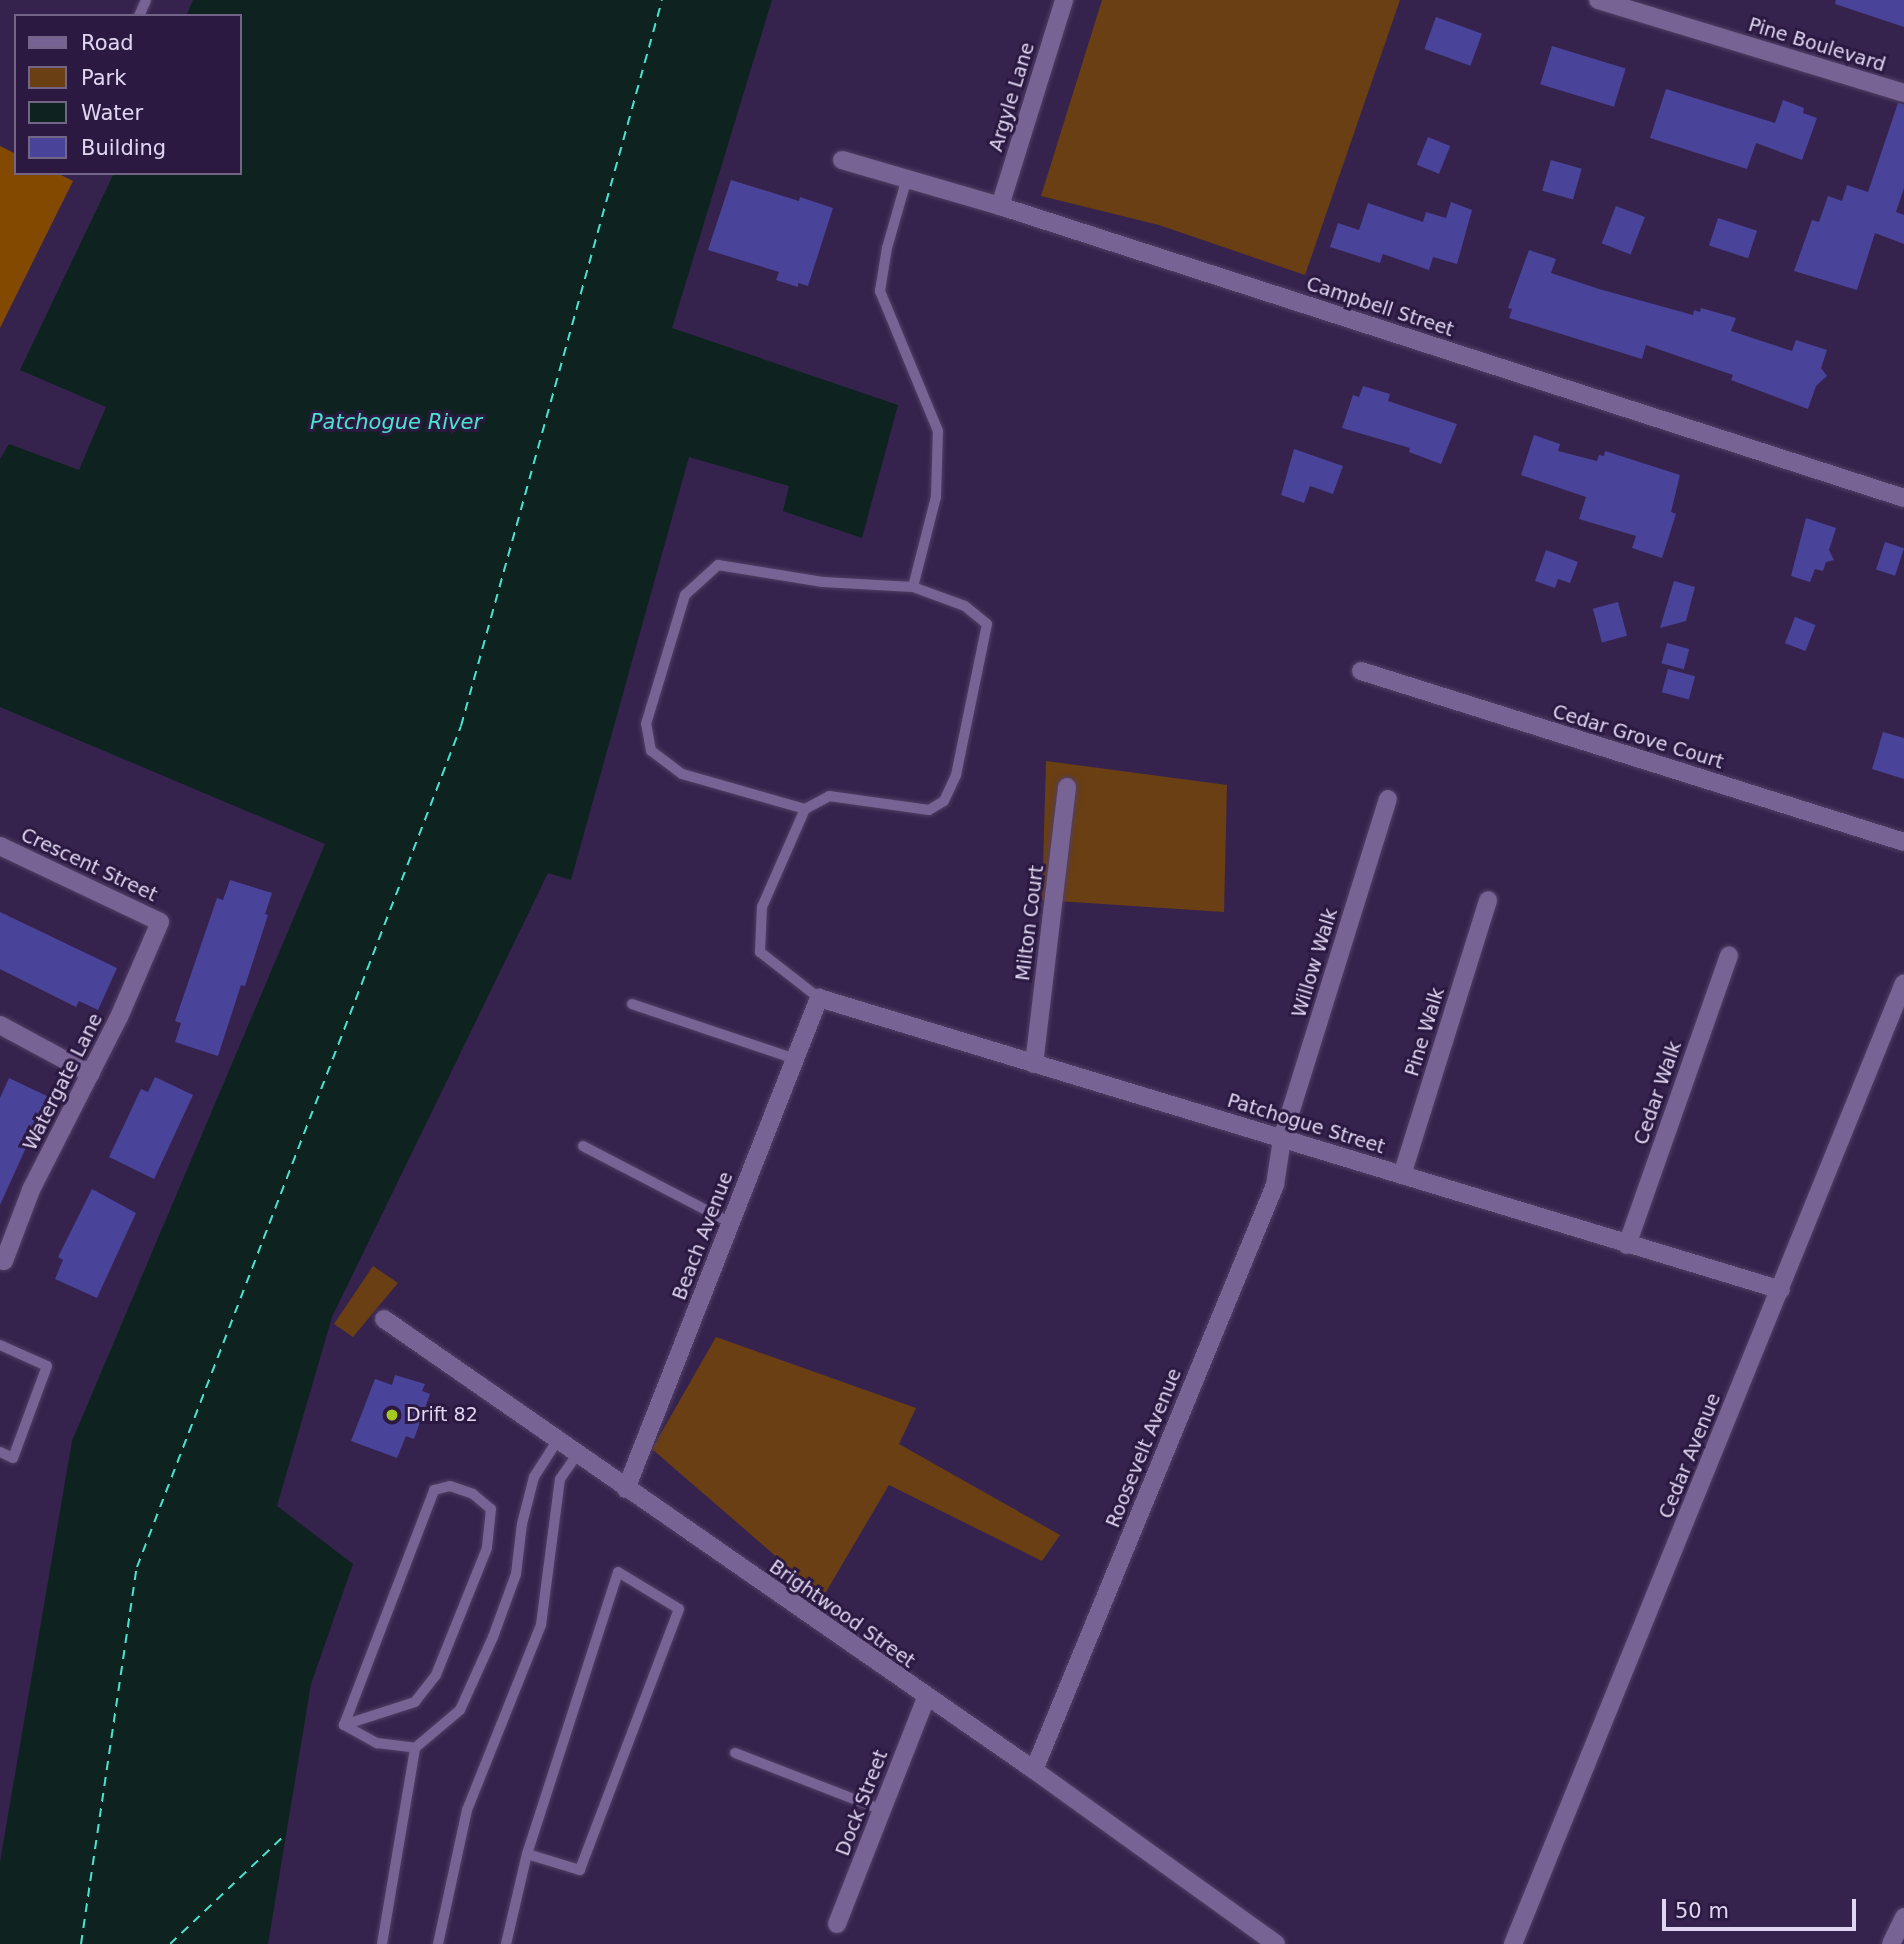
<!DOCTYPE html>
<style>
body{margin:0}
#map{position:relative;width:1904px;height:1944px;overflow:hidden;background:#35234d;font-family:"DejaVu Sans",sans-serif}
div>[style]{position:absolute}
[style*='--x']{left:calc(var(--x)*1px);top:calc(var(--y)*1px);width:calc(var(--w)*1px);rotate:calc(var(--a)*1deg)}
.green>*{inset:0;background:#6a3f14}
.forest>*{inset:0;background:#834901}
.water>*{inset:0;background:#0e221f}
.ferry>*{height:2px;margin-top:-1px;transform-origin:0;background:repeating-linear-gradient(90deg,#4ae4ce 0 9px,transparent 0 16px)}
.building>*{inset:0;background:#494499;transform-origin:0 0}
.roads{filter:drop-shadow(0 0 2px #503f64) drop-shadow(0 0 2px #503f64)}
.service>*{height:10px;margin:-5px;padding:0 5px;transform-origin:5px;border-radius:5px;background:#776494}
.minor>*{height:18px;margin:-9px;padding:0 9px;transform-origin:9px;border-radius:9px;background:#776494}
.tertiary>*{height:18px;margin:-9px;padding:0 9px;transform-origin:9px;border-radius:9px;background:#776494}
.dots>*{width:19px;height:19px;translate:-50% -50%;box-sizing:border-box;border:4px solid #2b1942;border-radius:50%}
span{translate:-50% -50%;white-space:nowrap;text-align:center;line-height:1.15;-webkit-text-stroke:6px #2b1942;paint-order:stroke}
.street-label{font-size:19px;color:#e0d6f1}
.poi-label{font-size:19px;color:#e0d6f1}
.left{translate:0 -50%;text-align:left}
.water-label{font-size:21px;color:#4ae4ce;font-style:italic}
.legend{position:absolute;left:14px;top:14px;width:228px;height:161px;box-sizing:border-box;background:#2b1942;border:2px solid #736588;margin:0;padding:9px 12px;list-style:none;font-size:21px;color:#e0d6f1}
.legend li{display:flex;align-items:center;gap:14px;height:35px}
.legend b{width:35px;border:2px solid #736588}
.scale{position:absolute;left:1662px;top:1899px;width:194px;height:32px;box-sizing:border-box;border:4px solid #e0d6f1;border-top:0;padding-left:9px;font-size:21px;line-height:24px;white-space:nowrap;color:#e0d6f1;-webkit-text-stroke:5px #2b1942;paint-order:stroke}
</style>
<div id="map">
<div class="green">
<i style="clip-path:polygon(1102px 0,1400px 0,1305px 275px,1159px 225px,1041px 196px)"></i>
<i style="clip-path:polygon(1046px 761px,1227px 785px,1224px 912px,1042px 900px)"></i>
<i style="clip-path:polygon(373px 1266px,398px 1283px,353px 1337px,334px 1324px)"></i>
<i style="clip-path:polygon(716px 1337px,916px 1408px,899px 1444px,1060px 1535px,1042px 1561px,889px 1485px,823px 1597px,652px 1449px)"></i>
</div>
<div class="forest">
<i style="clip-path:polygon(0 146px,16px 154px,16px 173px,57px 173px,73px 181px,0 328px)"></i>
</div>
<div class="water">
<i style="clip-path:polygon(193px 0,772px 0,672px 328px,898px 405px,862px 538px,783px 511px,789px 486px,689px 457px,571px 880px,548px 873px,332px 1317px,277px 1506px,353px 1564px,311px 1684px,268px 1944px,0 1944px,0 1862px,72px 1441px,325px 844px,0 707px,0 459px,9px 444px,79px 470px,106px 407px,20px 370px,114px 173px,240px 173px,240px 16px,186px 16px)"></i>
</div>
<div class="ferry">
<i style="--x:81;--y:1944;--w:381;--a:-81.6"></i>
<i style="--x:137;--y:1567;--w:901;--a:-68.93"></i>
<i style="--x:461;--y:726;--w:753;--a:-74.52"></i>
<i style="--x:170;--y:1944;--w:158;--a:-43.5"></i>
</div>
<div class="building">
<i style="clip-path:polygon(1836px 0,1904px 0,1904px 27px,1835px 4px)"></i>
<i style="left:1436px;top:17px;width:49px;height:34px;rotate:20deg"></i>
<i style="left:1552px;top:46px;width:77px;height:40px;rotate:17deg"></i>
<i style="clip-path:polygon(1666px 89px,1775px 123px,1783px 100px,1804px 108px,1803px 113px,1817px 118px,1802px 160px,1756px 143px,1747px 169px,1650px 138px)"></i>
<i style="clip-path:polygon(1898px 103px,1904px 104px,1904px 188px,1896px 212px,1904px 215px,1904px 244px,1875px 233px,1857px 290px,1794px 271px,1812px 220px,1819px 222px,1828px 196px,1842px 201px,1847px 185px,1868px 192px)"></i>
<i style="left:1428px;top:137px;width:24px;height:30px;rotate:22deg"></i>
<i style="left:1551px;top:160px;width:32px;height:32px;rotate:16deg"></i>
<i style="clip-path:polygon(731px 180px,799px 201px,800px 197px,833px 208px,808px 286px,798px 283px,798px 287px,776px 280px,779px 272px,708px 250px)"></i>
<i style="clip-path:polygon(1451px 202px,1472px 210px,1457px 264px,1433px 257px,1429px 270px,1383px 254px,1380px 263px,1330px 247px,1338px 223px,1359px 230px,1368px 203px,1423px 222px,1426px 212px,1446px 218px)"></i>
<i style="left:1616px;top:206px;width:31px;height:40px;rotate:21deg"></i>
<i style="left:1718px;top:218px;width:41px;height:29px;rotate:18deg"></i>
<i style="clip-path:polygon(1529px 250px,1556px 259px,1551px 273px,1599px 289px,1693px 315px,1694px 310px,1700px 312px,1701px 308px,1736px 318px,1731px 331px,1792px 351px,1796px 340px,1827px 350px,1821px 368px,1827px 376px,1816px 386px,1808px 409px,1731px 380px,1733px 375px,1646px 345px,1642px 359px,1509px 318px,1512px 309px,1508px 308px)"></i>
<i style="clip-path:polygon(1363px 386px,1390px 394px,1388px 401px,1457px 424px,1441px 464px,1409px 452px,1410px 448px,1342px 428px,1353px 395px,1359px 397px)"></i>
<i style="clip-path:polygon(1534px 435px,1560px 444px,1558px 451px,1597px 461px,1599px 455px,1604px 456px,1605px 451px,1680px 475px,1671px 512px,1676px 514px,1662px 558px,1632px 548px,1636px 536px,1579px 519px,1586px 497px,1521px 475px)"></i>
<i style="clip-path:polygon(1294px 449px,1343px 466px,1333px 494px,1310px 486px,1304px 503px,1281px 495px)"></i>
<i style="clip-path:polygon(1806px 518px,1836px 528px,1829px 550px,1834px 560px,1826px 562px,1823px 571px,1815px 569px,1810px 582px,1791px 576px)"></i>
<i style="left:1885px;top:542px;width:20px;height:29px;rotate:18deg"></i>
<i style="clip-path:polygon(1546px 550px,1578px 562px,1570px 583px,1558px 579px,1555px 588px,1535px 581px)"></i>
<i style="clip-path:polygon(1674px 581px,1695px 587px,1686px 621px,1660px 628px)"></i>
<i style="left:1618px;top:602px;width:35px;height:26px;rotate:75deg"></i>
<i style="left:1795px;top:617px;width:22px;height:28px;rotate:21deg"></i>
<i style="left:1667px;top:643px;width:23px;height:21px;rotate:15deg"></i>
<i style="left:1668px;top:669px;width:28px;height:24px;rotate:15deg"></i>
<i style="clip-path:polygon(1883px 732px,1904px 738px,1904px 779px,1872px 769px)"></i>
<i style="clip-path:polygon(230px 880px,272px 893px,265px 914px,268px 915px,245px 986px,241px 985px,218px 1056px,175px 1042px,181px 1023px,175px 1021px,217px 898px,223px 900px)"></i>
<i style="clip-path:polygon(0 912px,117px 968px,98px 1010px,79px 1001px,76px 1007px,0 969px)"></i>
<i style="clip-path:polygon(155px 1077px,193px 1095px,154px 1179px,109px 1157px,141px 1089px,148px 1092px)"></i>
<i style="clip-path:polygon(9px 1078px,49px 1097px,0 1205px,0 1098px)"></i>
<i style="clip-path:polygon(92px 1189px,136px 1213px,97px 1298px,55px 1279px,63px 1260px,58px 1257px)"></i>
<i style="clip-path:polygon(395px 1375px,425px 1384px,422px 1391px,430px 1394px,414px 1439px,406px 1436px,397px 1458px,351px 1441px,375px 1379px,392px 1385px)"></i>
</div>
<div class="roads">
<div class="service">
<i style="--x:139;--y:16;--w:17;--a:-66"></i>
<i style="--x:805;--y:809;--w:128;--a:-164.1"></i>
<i style="--x:682;--y:774;--w:39;--a:-143"></i>
<i style="--x:651;--y:751;--w:27;--a:-100"></i>
<i style="--x:646;--y:724;--w:135;--a:-73.2"></i>
<i style="--x:685;--y:595;--w:45;--a:-42.3"></i>
<i style="--x:718;--y:565;--w:106;--a:9.2"></i>
<i style="--x:823;--y:582;--w:90;--a:3.2"></i>
<i style="--x:819;--y:998;--w:75;--a:-142.1"></i>
<i style="--x:760;--y:952;--w:45;--a:-87.5"></i>
<i style="--x:762;--y:907;--w:107;--a:-66.3"></i>
<i style="--x:805;--y:809;--w:27;--a:-28"></i>
<i style="--x:829;--y:796;--w:101;--a:8"></i>
<i style="--x:929;--y:810;--w:17;--a:-31"></i>
<i style="--x:944;--y:801;--w:29;--a:-65"></i>
<i style="--x:956;--y:775;--w:154;--a:-78.4"></i>
<i style="--x:987;--y:624;--w:28;--a:-141"></i>
<i style="--x:965;--y:606;--w:55;--a:-159.9"></i>
<i style="--x:913;--y:587;--w:93;--a:-75.7"></i>
<i style="--x:936;--y:497;--w:66;--a:-88.3"></i>
<i style="--x:938;--y:431;--w:152;--a:-112.5"></i>
<i style="--x:880;--y:291;--w:44;--a:-80.8"></i>
<i style="--x:887;--y:248;--w:73;--a:-74.1"></i>
<i style="--x:632;--y:1004;--w:172;--a:18.6"></i>
<i style="--x:583;--y:1146;--w:167;--a:27.5"></i>
<i style="--x:0;--y:1345;--w:51;--a:24.1"></i>
<i style="--x:47;--y:1366;--w:98;--a:110.3"></i>
<i style="--x:13;--y:1458;--w:14;--a:-155"></i>
<i style="--x:450;--y:1486;--w:24;--a:19"></i>
<i style="--x:473;--y:1494;--w:23;--a:40"></i>
<i style="--x:491;--y:1509;--w:39;--a:96"></i>
<i style="--x:487;--y:1548;--w:137;--a:111.9"></i>
<i style="--x:436;--y:1675;--w:34;--a:128"></i>
<i style="--x:415;--y:1702;--w:75;--a:162.1"></i>
<i style="--x:344;--y:1725;--w:252;--a:-69"></i>
<i style="--x:434;--y:1490;--w:16;--a:-14"></i>
<i style="--x:344;--y:1725;--w:38;--a:29"></i>
<i style="--x:377;--y:1743;--w:38;--a:7"></i>
<i style="--x:735;--y:1753;--w:158;--a:21.2"></i>
<i style="--x:382;--y:1944;--w:199;--a:-80.4"></i>
<i style="--x:415;--y:1748;--w:59;--a:-40.2"></i>
<i style="--x:460;--y:1710;--w:80;--a:-65.7"></i>
<i style="--x:493;--y:1637;--w:67;--a:-69.9"></i>
<i style="--x:516;--y:1574;--w:50;--a:-83.2"></i>
<i style="--x:522;--y:1524;--w:49;--a:-75.7"></i>
<i style="--x:534;--y:1477;--w:43;--a:-57.4"></i>
<i style="--x:438;--y:1944;--w:137;--a:-77.8"></i>
<i style="--x:467;--y:1810;--w:199;--a:-68.2"></i>
<i style="--x:541;--y:1625;--w:147;--a:-82.6"></i>
<i style="--x:560;--y:1479;--w:29;--a:-55"></i>
<i style="--x:506;--y:1944;--w:92;--a:-76.9"></i>
<i style="--x:527;--y:1854;--w:296;--a:-72.1"></i>
<i style="--x:618;--y:1572;--w:71;--a:31.2"></i>
<i style="--x:679;--y:1609;--w:279;--a:110.8"></i>
<i style="--x:580;--y:1870;--w:55;--a:-163.2"></i>
</div>
<div class="minor">
<i style="--x:1598;--y:0;--w:320;--a:16.9"></i>
<i style="--x:842;--y:160;--w:165;--a:16.2"></i>
<i style="--x:1000;--y:206;--w:950;--a:17.9"></i>
<i style="--x:1000;--y:206;--w:216;--a:-72.7"></i>
<i style="--x:1361;--y:671;--w:569;--a:17.48"></i>
<i style="--x:0;--y:846;--w:177;--a:25.4"></i>
<i style="--x:160;--y:922;--w:103;--a:113.3"></i>
<i style="--x:119;--y:1017;--w:194;--a:117"></i>
<i style="--x:31;--y:1190;--w:76;--a:110.8"></i>
<i style="--x:0;--y:1025;--w:103;--a:28.3"></i>
<i style="--x:1034;--y:1064;--w:279;--a:-83.2"></i>
<i style="--x:1402;--y:1175;--w:288;--a:-72.6"></i>
<i style="--x:1627;--y:1245;--w:307;--a:-70.6"></i>
<i style="--x:384;--y:1319;--w:791;--a:34.75"></i>
<i style="--x:1034;--y:1770;--w:298;--a:35.7"></i>
<i style="--x:626;--y:1489;--w:528;--a:-68.54"></i>
<i style="--x:819;--y:998;--w:1005;--a:16.88"></i>
<i style="--x:1034;--y:1770;--w:633;--a:-67.61"></i>
<i style="--x:1275;--y:1185;--w:47;--a:-81.3"></i>
<i style="--x:1282;--y:1139;--w:356;--a:-72.7"></i>
<i style="--x:837;--y:1924;--w:243;--a:-68.5"></i>
<i style="--x:1891;--y:1944;--w:30;--a:-64"></i>
</div>
<div class="tertiary">
<i style="--x:1513;--y:1944;--w:1037;--a:-67.86"></i>
</div>
</div>
<div class="dots">
<i style="left:392px;top:1415px;background:#a5c822"></i>
</div>
<div class="street-label">
<span style="left:1817px;top:45px;rotate:17deg">Pine Boulevard</span>
<span style="left:1012px;top:97px;rotate:-73deg">Argyle Lane</span>
<span style="left:1380px;top:307px;rotate:18deg">Campbell Street</span>
<span style="left:1638px;top:737px;rotate:17deg">Cedar Grove Court</span>
<span style="left:89px;top:865px;rotate:25deg">Crescent Street</span>
<span style="left:1030px;top:923px;rotate:-83deg">Milton Court</span>
<span style="left:1315px;top:963px;rotate:-73deg">Willow Walk</span>
<span style="left:1425px;top:1032px;rotate:-73deg">Pine Walk</span>
<span style="left:63px;top:1082px;rotate:-63deg">Watergate Lane</span>
<span style="left:1658px;top:1093px;rotate:-71deg">Cedar Walk</span>
<span style="left:1306px;top:1124px;rotate:17deg">Patchogue Street</span>
<span style="left:703px;top:1236px;rotate:-69deg">Beach Avenue</span>
<span style="left:1144px;top:1448px;rotate:-68deg">Roosevelt Avenue</span>
<span style="left:1690px;top:1456px;rotate:-68deg">Cedar Avenue</span>
<span style="left:842px;top:1614px;rotate:35deg">Brightwood Street</span>
<span style="left:862px;top:1803px;rotate:-69deg">Dock Street</span>
</div>
<div class="poi-label">
<span class="left" style="left:406px;top:1415px">Drift 82</span>
</div>
<div class="water-label">
<span style="left:396px;top:422px">Patchogue River</span>
</div>
<ul class="legend">
<li><b style="height:9px;background:#776494"></b>Road</li>
<li><b style="height:19px;background:#6a3f14"></b>Park</li>
<li><b style="height:19px;background:#0e221f"></b>Water</li>
<li><b style="height:19px;background:#494499"></b>Building</li>
</ul>
<div class="scale">50 m</div>
</div>
